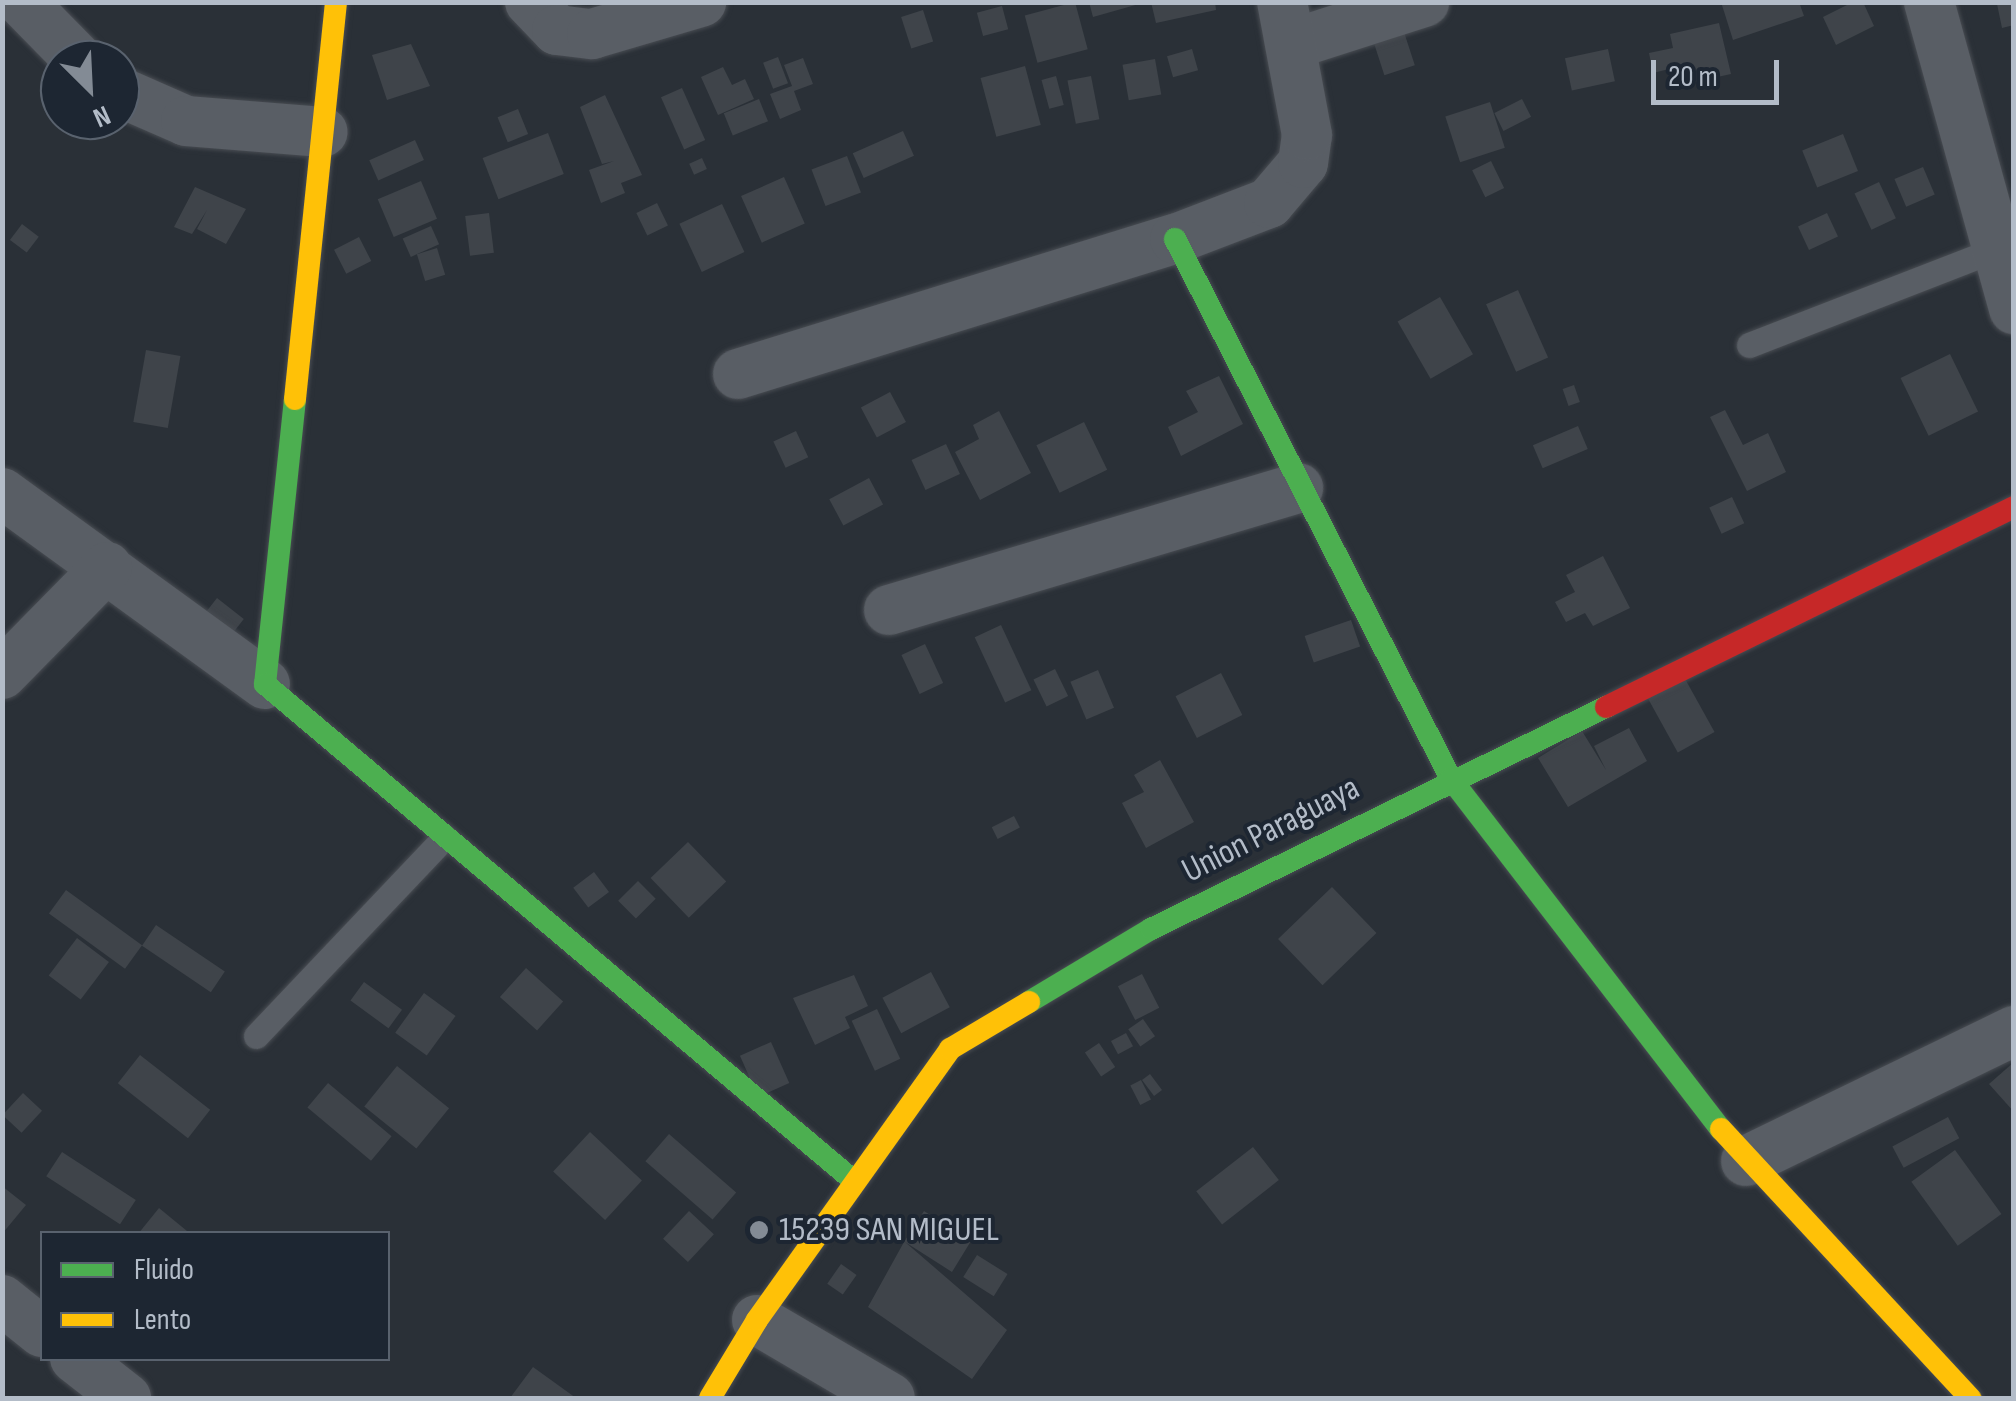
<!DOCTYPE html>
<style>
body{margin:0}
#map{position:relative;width:2016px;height:1401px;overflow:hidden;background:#2a3037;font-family:"Sofia Sans Condensed",sans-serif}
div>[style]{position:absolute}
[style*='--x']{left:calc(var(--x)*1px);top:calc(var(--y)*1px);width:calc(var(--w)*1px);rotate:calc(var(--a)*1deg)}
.building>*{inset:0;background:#3f444a;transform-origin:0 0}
.roads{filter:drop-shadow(0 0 2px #484c52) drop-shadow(0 0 2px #484c52)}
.lane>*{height:25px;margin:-12.5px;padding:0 12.5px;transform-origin:12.5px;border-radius:12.5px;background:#595e65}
.street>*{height:50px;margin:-25px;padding:0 25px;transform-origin:25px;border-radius:25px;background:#595e65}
.fast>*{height:22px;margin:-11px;padding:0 11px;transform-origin:11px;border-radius:11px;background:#4caf50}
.slow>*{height:22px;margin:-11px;padding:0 11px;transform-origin:11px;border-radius:11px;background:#ffc107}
.jam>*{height:22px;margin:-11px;padding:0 11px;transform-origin:11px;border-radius:11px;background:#c62828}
.dots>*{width:28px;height:28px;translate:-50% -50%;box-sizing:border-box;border:5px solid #1d2632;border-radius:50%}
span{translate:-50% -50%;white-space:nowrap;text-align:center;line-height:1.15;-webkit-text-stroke:8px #1d2632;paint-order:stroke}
.street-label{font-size:35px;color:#b3bcc8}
.poi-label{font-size:35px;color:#b3bcc8}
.left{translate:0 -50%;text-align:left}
.frame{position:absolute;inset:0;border:5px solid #b3bcc8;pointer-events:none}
.legend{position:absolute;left:40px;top:1231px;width:350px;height:130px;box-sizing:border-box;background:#1d2632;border:2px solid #59626e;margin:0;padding:12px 18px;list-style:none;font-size:30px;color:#b3bcc8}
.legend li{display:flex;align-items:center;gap:20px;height:50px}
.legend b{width:50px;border:2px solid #59626e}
.north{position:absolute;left:40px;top:40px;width:100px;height:100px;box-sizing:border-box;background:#1d2632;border:2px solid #59626e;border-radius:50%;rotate:156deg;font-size:28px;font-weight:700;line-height:40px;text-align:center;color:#b3bcc8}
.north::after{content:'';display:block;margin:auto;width:35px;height:45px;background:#838b95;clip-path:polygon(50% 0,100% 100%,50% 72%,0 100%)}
.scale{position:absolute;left:1651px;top:60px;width:128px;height:45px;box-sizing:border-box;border:5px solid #b3bcc8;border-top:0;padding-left:12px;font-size:30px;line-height:35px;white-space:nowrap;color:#b3bcc8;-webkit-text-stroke:8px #1d2632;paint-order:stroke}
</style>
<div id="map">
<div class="building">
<i style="left:1075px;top:2px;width:49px;height:52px;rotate:75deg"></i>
<i style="clip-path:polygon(1089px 2px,1139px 2px,1139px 4px,1093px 17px)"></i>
<i style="clip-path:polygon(1151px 2px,1215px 2px,1216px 10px,1156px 23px)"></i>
<i style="clip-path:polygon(1721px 2px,1799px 2px,1804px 16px,1733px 40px)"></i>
<i style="clip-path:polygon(1853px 2px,1863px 2px,1874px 26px,1836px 45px,1823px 17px)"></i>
<i style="clip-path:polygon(2014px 2px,2014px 25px,2002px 28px,1997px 4px)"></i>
<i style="left:1002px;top:6px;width:24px;height:26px;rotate:75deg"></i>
<i style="left:923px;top:10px;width:33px;height:23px;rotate:72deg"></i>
<i style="clip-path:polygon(1719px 23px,1731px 74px,1681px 85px,1677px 67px,1653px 73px,1649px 53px,1673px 48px,1670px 34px)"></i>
<i style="left:1404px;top:32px;width:35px;height:32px;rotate:72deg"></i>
<i style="clip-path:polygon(411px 44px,430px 86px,387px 100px,372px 55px)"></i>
<i style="left:1192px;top:49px;width:22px;height:26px;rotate:74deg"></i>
<i style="left:1608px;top:49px;width:33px;height:44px;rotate:78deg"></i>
<i style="left:778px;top:57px;width:28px;height:16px;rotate:69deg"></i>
<i style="clip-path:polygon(803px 58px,813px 84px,794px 91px,801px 110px,780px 119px,770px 94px,792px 86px,784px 65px)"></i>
<i style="left:1155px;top:59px;width:36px;height:33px;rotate:80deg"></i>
<i style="left:1025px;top:66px;width:61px;height:46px;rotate:75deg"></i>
<i style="clip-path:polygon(723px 67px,732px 85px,745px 79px,754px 99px,718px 115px,701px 77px)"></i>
<i style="left:1056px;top:76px;width:30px;height:15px;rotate:75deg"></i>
<i style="left:1091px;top:76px;width:44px;height:24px;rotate:79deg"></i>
<i style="left:682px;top:88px;width:57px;height:23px;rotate:66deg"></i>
<i style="clip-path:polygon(605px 95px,642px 175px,621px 183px,625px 193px,601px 203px,589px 170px,614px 161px,602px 164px,580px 107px)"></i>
<i style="left:759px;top:99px;width:24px;height:38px;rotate:68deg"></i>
<i style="left:1522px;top:99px;width:20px;height:31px;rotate:63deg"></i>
<i style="left:1490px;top:102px;width:48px;height:47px;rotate:72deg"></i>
<i style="left:518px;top:109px;width:27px;height:22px;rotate:68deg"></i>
<i style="left:903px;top:131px;width:27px;height:55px;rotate:66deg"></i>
<i style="left:548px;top:133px;width:44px;height:70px;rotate:69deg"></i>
<i style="left:1843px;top:134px;width:40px;height:44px;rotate:68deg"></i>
<i style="left:415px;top:140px;width:22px;height:50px;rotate:66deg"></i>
<i style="left:847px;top:156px;width:39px;height:38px;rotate:69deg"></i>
<i style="left:702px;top:158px;width:12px;height:14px;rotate:66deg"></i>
<i style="left:1491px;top:161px;width:30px;height:21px;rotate:64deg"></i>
<i style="left:1923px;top:167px;width:30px;height:31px;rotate:67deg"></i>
<i style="left:784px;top:177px;width:51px;height:47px;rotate:66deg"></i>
<i style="left:421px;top:181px;width:41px;height:47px;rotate:67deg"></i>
<i style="left:1879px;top:182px;width:40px;height:27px;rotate:65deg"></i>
<i style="clip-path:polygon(195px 187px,246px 209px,226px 244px,197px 229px,207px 210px,192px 234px,174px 227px)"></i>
<i style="left:657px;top:203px;width:25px;height:23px;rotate:64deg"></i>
<i style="left:722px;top:204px;width:53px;height:47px;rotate:65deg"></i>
<i style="left:489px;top:213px;width:40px;height:24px;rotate:83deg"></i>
<i style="left:1827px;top:213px;width:26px;height:32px;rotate:65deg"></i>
<i style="left:22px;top:224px;width:21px;height:20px;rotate:37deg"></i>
<i style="left:431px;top:226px;width:20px;height:31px;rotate:66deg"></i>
<i style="left:359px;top:237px;width:27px;height:28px;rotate:63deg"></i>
<i style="left:437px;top:248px;width:28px;height:21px;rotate:73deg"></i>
<i style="left:1518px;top:290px;width:74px;height:35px;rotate:66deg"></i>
<i style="left:1440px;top:297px;width:66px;height:49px;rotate:60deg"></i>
<i style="left:146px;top:350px;width:35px;height:73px;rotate:10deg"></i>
<i style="left:1950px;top:354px;width:64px;height:55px;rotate:64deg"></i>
<i style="clip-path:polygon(1219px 376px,1243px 424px,1181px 456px,1168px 427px,1198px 412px,1186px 391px)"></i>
<i style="left:1574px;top:385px;width:18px;height:12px;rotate:71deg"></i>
<i style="left:890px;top:392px;width:34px;height:33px;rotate:62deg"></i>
<i style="clip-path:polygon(1725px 410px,1743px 445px,1768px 433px,1786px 472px,1747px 491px,1710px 417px)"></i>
<i style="clip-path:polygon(999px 411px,1031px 473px,980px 500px,955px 452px,979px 439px,973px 425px)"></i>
<i style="left:1084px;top:422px;width:53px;height:53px;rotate:64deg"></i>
<i style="left:1578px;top:426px;width:25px;height:49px;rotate:67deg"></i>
<i style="left:796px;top:431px;width:29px;height:25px;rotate:65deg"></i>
<i style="left:946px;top:444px;width:33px;height:38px;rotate:65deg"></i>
<i style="left:869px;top:478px;width:30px;height:45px;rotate:62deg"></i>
<i style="left:1732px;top:497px;width:29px;height:25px;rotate:65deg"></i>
<i style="clip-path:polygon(1603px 556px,1630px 608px,1593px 626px,1585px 613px,1566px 622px,1555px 602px,1575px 592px,1566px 575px)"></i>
<i style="left:217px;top:598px;width:34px;height:27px;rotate:38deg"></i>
<i style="left:1351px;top:620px;width:28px;height:49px;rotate:71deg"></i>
<i style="left:1001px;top:625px;width:72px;height:29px;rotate:65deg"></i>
<i style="left:925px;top:644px;width:43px;height:26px;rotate:65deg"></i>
<i style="left:1055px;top:669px;width:30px;height:24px;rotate:64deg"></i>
<i style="left:1098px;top:670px;width:41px;height:30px;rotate:67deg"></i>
<i style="left:1221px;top:673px;width:47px;height:51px;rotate:63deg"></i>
<i style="left:1684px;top:677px;width:63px;height:42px;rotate:61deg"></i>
<i style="clip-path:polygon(1629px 728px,1647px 761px,1568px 807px,1538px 758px,1582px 731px,1606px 770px,1594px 746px)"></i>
<i style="clip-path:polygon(1160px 760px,1194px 822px,1146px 848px,1122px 803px,1144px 792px,1134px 775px)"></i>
<i style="left:1014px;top:816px;width:13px;height:25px;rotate:63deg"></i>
<i style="left:688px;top:842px;width:55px;height:52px;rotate:46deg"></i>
<i style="left:594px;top:872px;width:25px;height:26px;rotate:53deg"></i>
<i style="left:638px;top:881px;width:25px;height:28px;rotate:45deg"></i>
<i style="left:1332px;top:887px;width:64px;height:75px;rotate:46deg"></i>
<i style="left:66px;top:890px;width:94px;height:29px;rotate:36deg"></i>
<i style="left:156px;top:925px;width:83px;height:25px;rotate:34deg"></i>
<i style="left:77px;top:938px;width:40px;height:47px;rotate:37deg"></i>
<i style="left:526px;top:968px;width:50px;height:39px;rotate:42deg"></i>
<i style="left:931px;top:972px;width:40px;height:55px;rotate:62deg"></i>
<i style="left:1142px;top:974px;width:38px;height:27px;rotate:63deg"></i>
<i style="clip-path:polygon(854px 975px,868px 1006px,845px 1017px,850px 1028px,815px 1045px,793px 998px)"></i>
<i style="left:364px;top:982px;width:47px;height:23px;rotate:36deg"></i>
<i style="left:424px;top:993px;width:39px;height:49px;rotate:36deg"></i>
<i style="left:877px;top:1009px;width:55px;height:28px;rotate:65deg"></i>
<i style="left:1143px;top:1019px;width:21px;height:18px;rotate:55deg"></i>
<i style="left:1126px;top:1033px;width:15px;height:17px;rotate:62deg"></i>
<i style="left:771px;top:1042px;width:45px;height:34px;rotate:66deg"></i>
<i style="left:1099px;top:1043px;width:29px;height:17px;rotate:56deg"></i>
<i style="left:140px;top:1055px;width:89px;height:36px;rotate:38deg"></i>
<i style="clip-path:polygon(2014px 1062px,2014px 1112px,1989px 1084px)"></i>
<i style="left:397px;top:1066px;width:67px;height:52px;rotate:39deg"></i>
<i style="left:1150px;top:1074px;width:20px;height:10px;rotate:53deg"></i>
<i style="left:1141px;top:1080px;width:22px;height:12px;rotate:63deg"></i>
<i style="left:328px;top:1083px;width:83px;height:32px;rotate:40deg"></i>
<i style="left:23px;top:1093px;width:26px;height:30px;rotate:43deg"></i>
<i style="left:1948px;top:1117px;width:24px;height:63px;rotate:62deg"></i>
<i style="left:590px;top:1132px;width:71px;height:54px;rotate:43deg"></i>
<i style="left:669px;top:1134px;width:89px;height:36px;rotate:41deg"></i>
<i style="left:1253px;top:1147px;width:42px;height:72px;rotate:52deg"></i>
<i style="left:1955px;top:1150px;width:79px;height:54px;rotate:54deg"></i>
<i style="left:62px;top:1152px;width:88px;height:29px;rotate:33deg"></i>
<i style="clip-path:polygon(2px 1186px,26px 1205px,2px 1234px)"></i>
<i style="clip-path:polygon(159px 1208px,187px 1231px,185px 1234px,138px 1234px)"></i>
<i style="left:689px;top:1211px;width:34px;height:38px;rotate:43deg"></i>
<i style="clip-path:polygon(924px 1211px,971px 1241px,952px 1272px,905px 1242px,1007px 1330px,972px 1379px,868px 1307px,904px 1242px)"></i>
<i style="left:977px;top:1255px;width:36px;height:26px;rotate:32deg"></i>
<i style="left:841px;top:1264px;width:19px;height:24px;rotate:35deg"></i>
<i style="clip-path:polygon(533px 1367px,576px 1398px,510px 1398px)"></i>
</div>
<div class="roads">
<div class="lane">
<i style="--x:1749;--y:345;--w:265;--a:-21.2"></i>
<i style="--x:256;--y:1036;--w:274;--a:-46.5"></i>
</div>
<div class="street">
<i style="--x:22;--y:2;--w:81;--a:45.5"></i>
<i style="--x:530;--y:2;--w:39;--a:46"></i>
<i style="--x:557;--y:30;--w:35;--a:7"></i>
<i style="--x:592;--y:34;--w:114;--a:-16.4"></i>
<i style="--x:1929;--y:2;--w:319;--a:74.5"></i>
<i style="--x:1293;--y:44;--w:138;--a:-17.8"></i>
<i style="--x:120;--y:92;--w:72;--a:23.7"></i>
<i style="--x:186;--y:121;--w:137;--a:4.6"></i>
<i style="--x:738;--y:374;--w:457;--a:-17.2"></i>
<i style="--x:1175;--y:239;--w:101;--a:-21"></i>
<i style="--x:1269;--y:203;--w:52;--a:-49.6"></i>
<i style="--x:1303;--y:163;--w:28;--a:-82"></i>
<i style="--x:1307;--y:135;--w:135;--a:-100.6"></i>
<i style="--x:2;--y:493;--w:325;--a:36"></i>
<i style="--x:889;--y:610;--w:427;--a:-16.6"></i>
<i style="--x:2;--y:674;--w:150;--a:-45.5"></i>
<i style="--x:1746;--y:1161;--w:298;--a:-25.9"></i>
<i style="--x:2;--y:1300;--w:51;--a:38.7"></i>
<i style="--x:757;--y:1320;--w:154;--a:30.4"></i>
<i style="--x:75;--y:1358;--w:65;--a:38.1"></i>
</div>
<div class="fast">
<i style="--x:1175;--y:239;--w:606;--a:62.93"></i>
<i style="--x:1451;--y:779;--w:442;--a:52.4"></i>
<i style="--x:295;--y:399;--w:287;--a:96"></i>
<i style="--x:265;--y:684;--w:771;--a:40.16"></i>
<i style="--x:1029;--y:1002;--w:142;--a:-30.9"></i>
<i style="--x:1151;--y:929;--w:506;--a:-26.01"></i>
</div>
<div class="slow">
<i style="--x:295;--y:399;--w:399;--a:-84.1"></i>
<i style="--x:1721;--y:1129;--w:367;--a:47.2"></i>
<i style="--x:710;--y:1398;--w:91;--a:-58.9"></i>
<i style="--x:757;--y:1320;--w:333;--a:-54.5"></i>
<i style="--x:950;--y:1049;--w:92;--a:-30.7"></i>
</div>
<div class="jam">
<i style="--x:1606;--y:707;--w:454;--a:-26.1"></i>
</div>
</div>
<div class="dots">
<i style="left:759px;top:1230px;background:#838b95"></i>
</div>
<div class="street-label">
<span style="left:1271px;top:830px;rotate:-27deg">Union Paraguaya</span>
</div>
<div class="poi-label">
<span class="left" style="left:779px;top:1230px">15239 SAN MIGUEL</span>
</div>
<div class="frame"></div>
<ul class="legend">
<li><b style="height:12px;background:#4caf50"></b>Fluido</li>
<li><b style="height:12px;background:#ffc107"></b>Lento</li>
</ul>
<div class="north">N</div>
<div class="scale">20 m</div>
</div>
